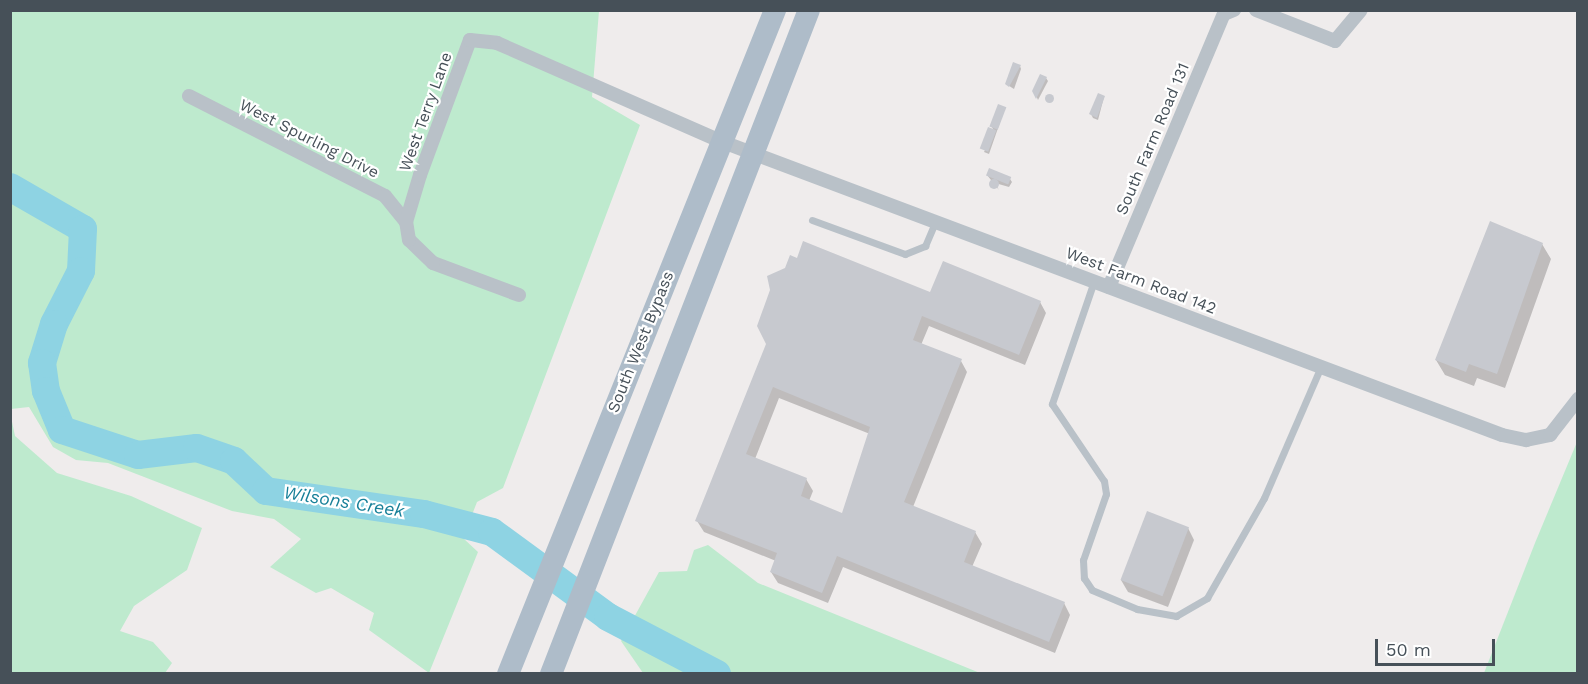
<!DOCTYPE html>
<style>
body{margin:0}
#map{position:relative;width:1588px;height:684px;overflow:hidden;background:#efecec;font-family:"Work Sans",sans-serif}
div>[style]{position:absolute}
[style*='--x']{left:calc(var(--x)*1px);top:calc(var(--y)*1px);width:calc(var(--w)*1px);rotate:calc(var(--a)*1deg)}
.green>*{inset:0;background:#beeace}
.shadow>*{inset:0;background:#0003}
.river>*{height:28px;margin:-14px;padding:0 14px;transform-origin:14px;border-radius:14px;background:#8ed3e3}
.building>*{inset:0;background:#c7c9cf;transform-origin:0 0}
.round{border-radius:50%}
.lane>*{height:7px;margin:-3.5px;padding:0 3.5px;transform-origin:3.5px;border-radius:3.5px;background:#b9c1c8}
.street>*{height:14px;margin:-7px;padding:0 7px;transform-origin:7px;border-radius:7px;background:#b9c1c8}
.primary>*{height:22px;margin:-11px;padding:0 11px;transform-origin:11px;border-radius:11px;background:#aebcc9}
span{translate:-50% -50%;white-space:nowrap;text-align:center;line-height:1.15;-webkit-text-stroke:4.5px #fff;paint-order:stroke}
.street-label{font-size:16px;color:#465058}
.water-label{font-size:18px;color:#188099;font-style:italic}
.frame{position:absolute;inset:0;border:12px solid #465058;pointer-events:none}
.scale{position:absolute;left:1375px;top:639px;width:120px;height:27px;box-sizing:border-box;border:3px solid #465058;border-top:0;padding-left:8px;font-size:18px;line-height:21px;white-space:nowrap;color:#465058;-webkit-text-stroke:4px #fff;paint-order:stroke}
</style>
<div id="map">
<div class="green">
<i style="clip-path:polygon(10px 11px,599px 11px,592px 97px,640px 125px,503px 488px,477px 502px,463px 538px,478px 552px,429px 673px,369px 630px,374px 613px,331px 588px,316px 593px,270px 567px,301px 539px,274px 519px,232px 511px,108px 463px,76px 460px,53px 447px,29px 407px,11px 409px)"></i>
<i style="clip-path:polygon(10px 412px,15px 436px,57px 473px,131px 496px,202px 528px,187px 570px,134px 606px,120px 631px,153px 642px,172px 663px,165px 673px,11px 673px)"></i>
<i style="clip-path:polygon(1577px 442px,1577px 673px,1484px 673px,1535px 543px)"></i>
<i style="clip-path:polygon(708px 545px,758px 583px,980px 673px,643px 673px,621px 641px,659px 572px,687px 571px,694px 550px)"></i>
</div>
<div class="shadow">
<i style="clip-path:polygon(1020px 66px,1021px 69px,1014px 89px,1006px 84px)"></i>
<i style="clip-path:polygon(1046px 78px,1048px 81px,1038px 100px,1034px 91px)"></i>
<i style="clip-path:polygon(1104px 97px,1098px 120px,1093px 118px,1091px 114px)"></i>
<i style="clip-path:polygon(1005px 108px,989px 154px,984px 152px,994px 131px,991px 125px)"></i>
<i style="clip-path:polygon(987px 175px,1010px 179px,1012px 182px,1009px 187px,995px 183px,999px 190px)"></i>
<i style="clip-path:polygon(1542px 244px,1551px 259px,1505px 388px,1477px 378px,1474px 386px,1445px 375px,1436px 360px)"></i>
<i style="clip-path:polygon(evenodd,931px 294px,1040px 302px,1046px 313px,1025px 365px,929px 326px,921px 345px,961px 361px,967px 372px,913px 507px,975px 532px,982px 544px,972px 567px,1064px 603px,1070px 615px,1055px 653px,843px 567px,828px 603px,778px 583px,771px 572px,776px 561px,704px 532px,697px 521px,767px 344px,931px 294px,779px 398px,870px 434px,843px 515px,809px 501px,813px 491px,806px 479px,755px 459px,779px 398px)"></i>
<i style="clip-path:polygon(1188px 528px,1194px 540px,1168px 607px,1128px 592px,1121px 580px)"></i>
</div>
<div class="river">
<i style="--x:10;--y:187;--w:84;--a:29.9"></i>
<i style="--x:83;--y:229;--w:42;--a:92.7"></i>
<i style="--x:81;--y:271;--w:59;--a:117"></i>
<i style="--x:54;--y:324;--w:41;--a:107.1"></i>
<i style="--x:42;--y:363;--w:28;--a:82"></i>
<i style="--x:46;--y:391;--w:42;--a:67.7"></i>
<i style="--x:62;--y:430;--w:80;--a:18.2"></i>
<i style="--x:138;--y:455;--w:59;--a:-6.8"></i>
<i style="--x:197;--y:448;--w:39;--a:19"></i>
<i style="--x:234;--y:461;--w:44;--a:43.2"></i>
<i style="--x:266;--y:491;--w:160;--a:8.3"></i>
<i style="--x:424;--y:514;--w:70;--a:14.8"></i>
<i style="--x:492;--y:532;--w:144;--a:36.2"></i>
<i style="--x:608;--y:617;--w:123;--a:27.6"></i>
</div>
<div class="building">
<i style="clip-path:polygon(1013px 62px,1021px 65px,1009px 87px,1005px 84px)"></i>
<i style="clip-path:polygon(1040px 74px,1047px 77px,1036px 99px,1032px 91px)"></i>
<i style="clip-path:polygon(1098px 93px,1105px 96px,1097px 118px,1089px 114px)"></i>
<i class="round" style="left:1044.5px;top:93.5px;width:9px;height:9px"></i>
<i style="left:998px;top:104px;width:9px;height:24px;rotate:21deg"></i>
<i style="left:988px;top:127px;width:9px;height:23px;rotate:21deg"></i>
<i style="left:989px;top:168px;width:24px;height:8px;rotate:22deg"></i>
<i class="round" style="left:989px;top:179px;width:10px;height:10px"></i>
<i style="clip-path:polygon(1490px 221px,1543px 243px,1497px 374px,1469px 364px,1466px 372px,1435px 360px)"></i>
<i style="clip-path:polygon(evenodd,803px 241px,930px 292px,943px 261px,1041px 301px,1019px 355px,922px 316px,913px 340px,962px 359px,904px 502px,976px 531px,964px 562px,1065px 602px,1049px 642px,837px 556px,822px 593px,770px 572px,777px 553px,695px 521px,766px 344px,757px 326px,770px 290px,767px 276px,785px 268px,790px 255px,797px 258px,803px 241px,773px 387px,870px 427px,842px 513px,801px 496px,807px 478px,746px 454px,773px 387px)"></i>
<i style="left:1147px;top:511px;width:45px;height:74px;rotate:21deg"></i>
</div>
<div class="lane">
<i style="--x:812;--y:220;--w:99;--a:20.1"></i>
<i style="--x:905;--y:254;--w:22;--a:-22"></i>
<i style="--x:925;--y:246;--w:26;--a:-67"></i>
<i style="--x:1094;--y:281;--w:130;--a:108.9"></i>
<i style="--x:1052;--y:404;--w:93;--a:56"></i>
<i style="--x:1104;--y:481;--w:13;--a:81"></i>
<i style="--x:1106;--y:494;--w:70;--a:109.2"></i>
<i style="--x:1083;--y:560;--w:18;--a:87"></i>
<i style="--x:1084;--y:578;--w:14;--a:56"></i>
<i style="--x:1092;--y:590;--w:49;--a:22.9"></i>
<i style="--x:1137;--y:609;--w:40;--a:10"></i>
<i style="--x:1176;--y:616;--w:36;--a:-30"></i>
<i style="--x:1207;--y:598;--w:115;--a:-60.3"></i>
<i style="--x:1264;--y:498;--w:144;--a:-66.6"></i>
</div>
<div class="street">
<i style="--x:1256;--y:10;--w:85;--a:21.4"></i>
<i style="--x:1335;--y:41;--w:40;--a:-50"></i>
<i style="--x:189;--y:96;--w:220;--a:27"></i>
<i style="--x:385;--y:196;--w:33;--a:51"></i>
<i style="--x:1109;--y:287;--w:296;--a:-67.2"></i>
<i style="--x:1224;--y:14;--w:11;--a:-22"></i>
<i style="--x:519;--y:295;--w:92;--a:-159.6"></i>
<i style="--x:433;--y:263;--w:33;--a:-136"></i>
<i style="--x:409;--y:240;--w:18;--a:-99"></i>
<i style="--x:406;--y:222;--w:49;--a:-73.4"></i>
<i style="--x:420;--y:175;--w:144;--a:-69.7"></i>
<i style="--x:470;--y:40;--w:27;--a:6"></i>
<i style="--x:497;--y:43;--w:247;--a:23.7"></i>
<i style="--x:723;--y:142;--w:832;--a:20.61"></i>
<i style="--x:1502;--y:435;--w:25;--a:12"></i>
<i style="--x:1526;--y:440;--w:25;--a:-12"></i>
<i style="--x:1550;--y:435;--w:46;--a:-52.1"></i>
</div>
<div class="primary">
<i style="--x:508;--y:674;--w:716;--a:-68.09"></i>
<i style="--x:551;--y:674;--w:712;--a:-68.77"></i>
</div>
<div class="street-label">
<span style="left:426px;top:112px;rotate:-70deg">West Terry Lane</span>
<span style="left:309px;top:139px;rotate:27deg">West Spurling Drive</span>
<span style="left:1153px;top:139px;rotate:-67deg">South Farm Road 131</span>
<span style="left:1141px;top:281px;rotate:21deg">West Farm Road 142</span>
<span style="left:641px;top:342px;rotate:-68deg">South West Bypass</span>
</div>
<div class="water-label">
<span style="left:344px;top:502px;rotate:9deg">Wilsons Creek</span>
</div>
<div class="frame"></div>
<div class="scale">50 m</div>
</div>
